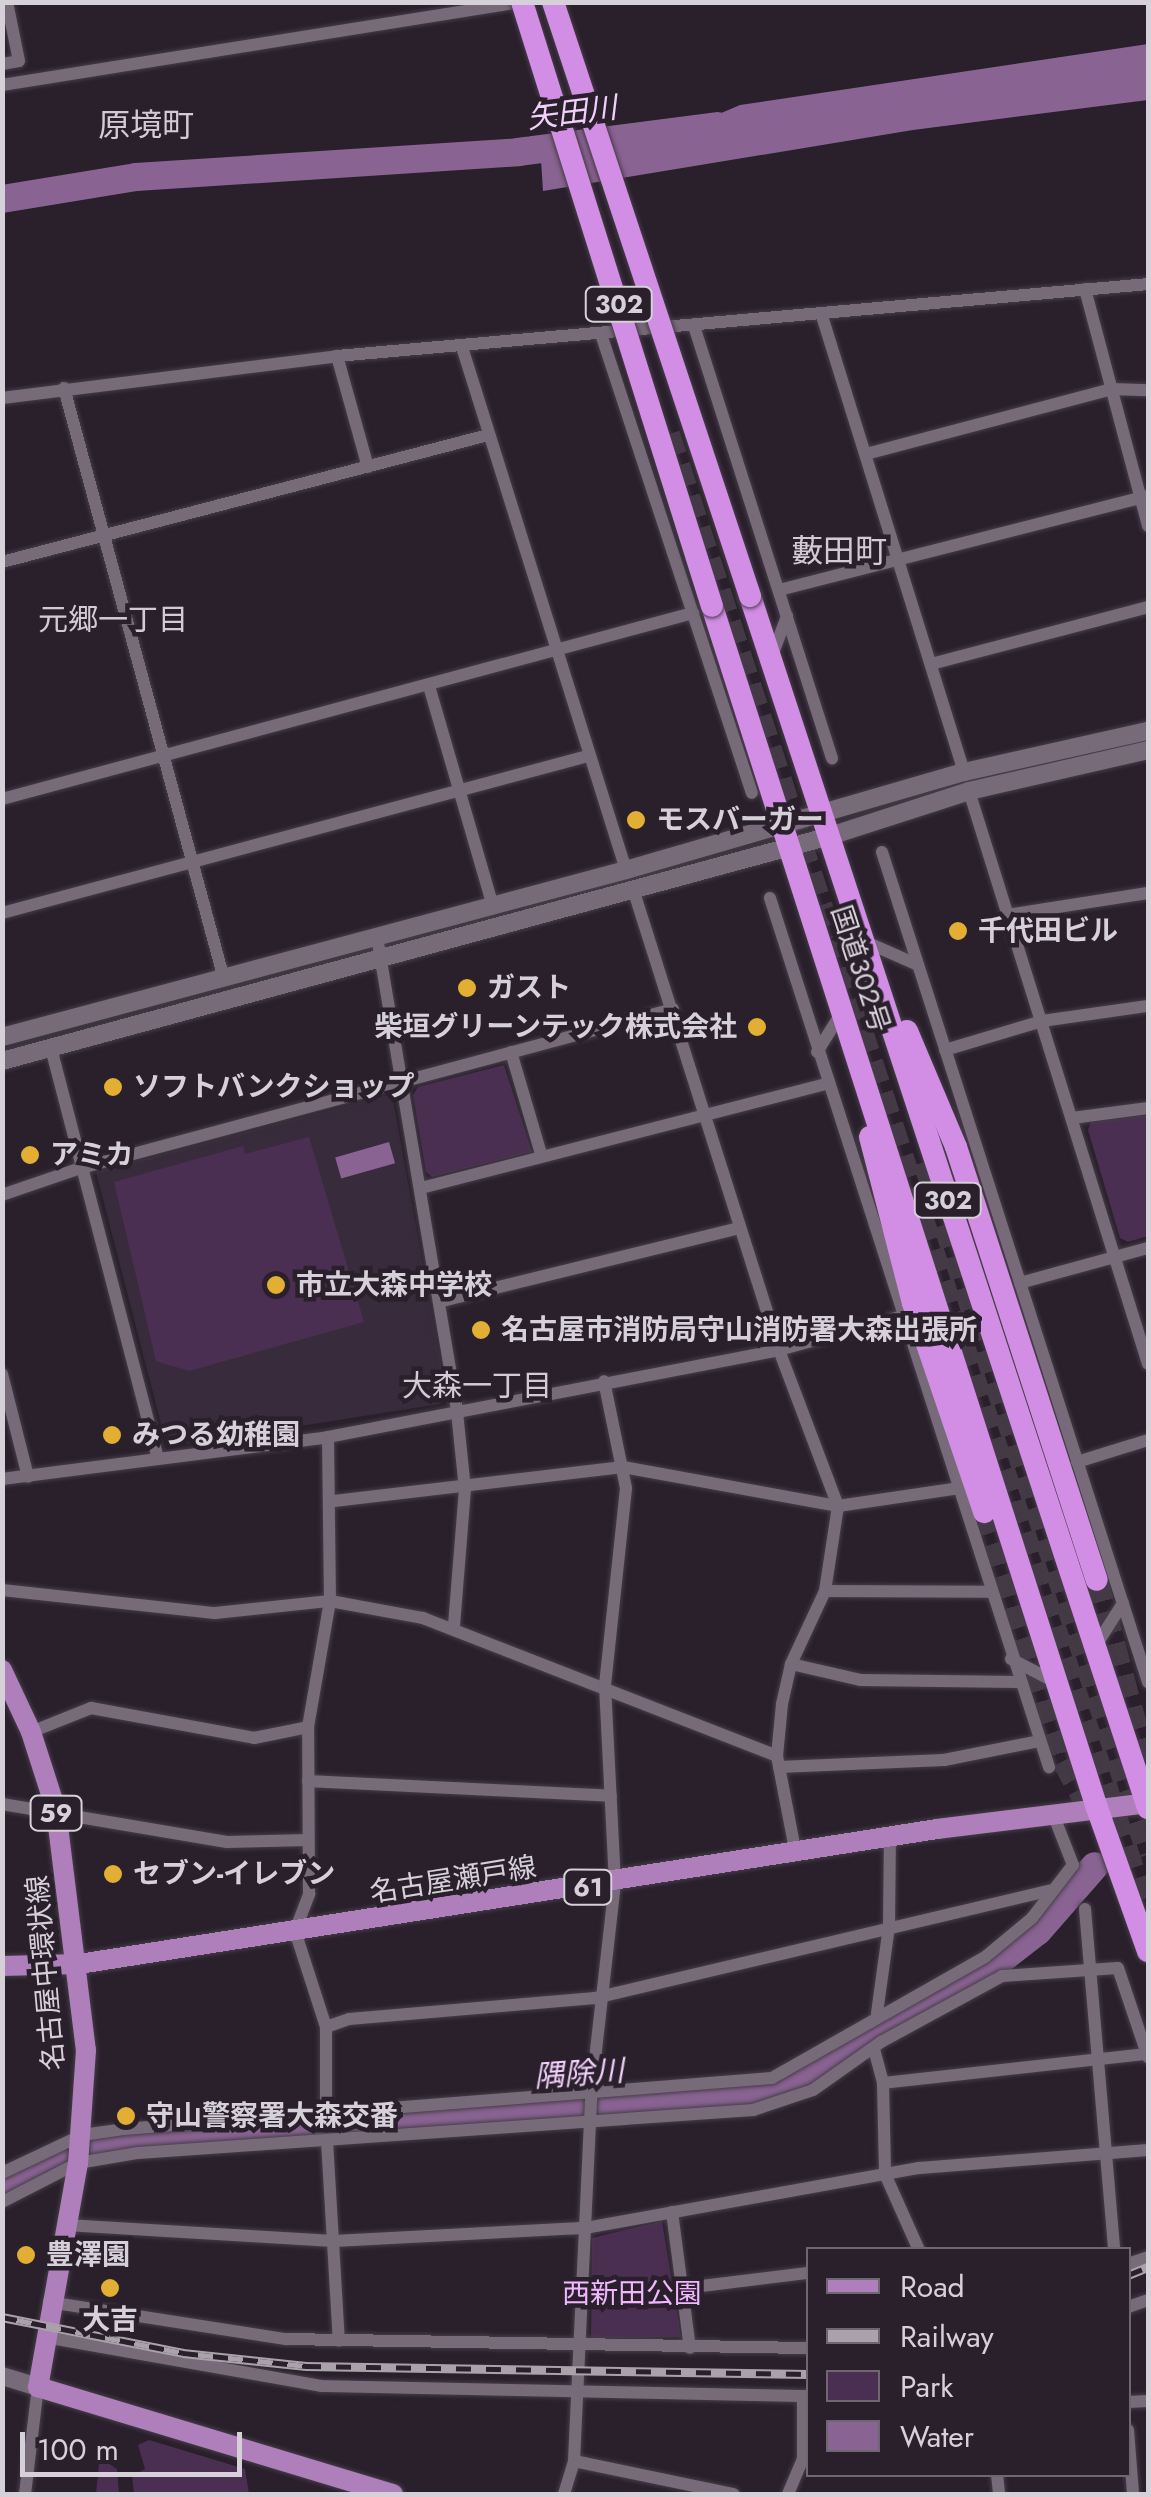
<!DOCTYPE html>
<meta charset="utf-8">
<style>
body{margin:0}
#map{position:relative;width:1151px;height:2497px;overflow:hidden;background:#29202c;font-family:Jost,"Noto Sans JP",sans-serif}
div>[style]{position:absolute}
[style*='--x']{left:calc(var(--x)*1px);top:calc(var(--y)*1px);width:calc(var(--w)*1px);rotate:calc(var(--a)*1deg)}
.built>*{inset:0;background:#382b3b}
.green>*{inset:0;background:#4b2f52}
.water>*{inset:0;background:#896392;transform-origin:0 0}
.river>*{height:28px;margin:-14px;padding:0 14px;transform-origin:14px;border-radius:14px;background:#896392}
.highway-tunnel>*{height:22px;margin-top:-11px;transform-origin:0;background:repeating-linear-gradient(90deg,#433a46 0 22px,transparent 0 33px)}
.roads{filter:drop-shadow(0 0 2px #453d47) drop-shadow(0 0 2px #453d47)}
.street>*{height:12px;margin:-6px;padding:0 6px;transform-origin:6px;border-radius:6px;background:#776b7a}
.secondary>*{height:18px;margin:-9px;padding:0 9px;transform-origin:9px;border-radius:9px;background:#776b7a}
.primary>*{height:20px;margin:-10px;padding:0 10px;transform-origin:10px;border-radius:10px;background:#ae7fba}
.highway>*{height:22px;margin:-11px;padding:0 11px;transform-origin:11px;border-radius:11px;background:#d28de4}
.rail>*{height:9px;margin-top:-4.5px;transform-origin:0;background:repeating-linear-gradient(90deg,#29202c 0 15px,#a9a2ab 0 30px);box-sizing:border-box;border-block:2px solid #a9a2ab}
.bridges{filter:drop-shadow(0 0 2px #453d47) drop-shadow(0 0 2px #453d47)}
.highway-bridge>*{height:22px;margin:-11px;padding:0 11px;transform-origin:11px;border-radius:11px;background:#d28de4}
.dots>*{width:28px;height:28px;translate:-50% -50%;box-sizing:border-box;border:5px solid #29202c;border-radius:50%}
span{translate:-50% -50%;white-space:nowrap;text-align:center;line-height:1.15;-webkit-text-stroke:9px #29202c;paint-order:stroke}
.shield-label span{padding:2px 8px;background:#29202c;border:2px solid;border-radius:8px;-webkit-text-stroke-width:0}
.shield-label{font-size:25px;color:#d6d0d8;font-weight:700}
.poi-label{font-size:28px;color:#d6d0d8;font-weight:700}
.left{translate:0 -50%;text-align:left}
.right{translate:-100% -50%;text-align:right}
.street-label{font-size:28px;color:#d6d0d8}
.park-label{font-size:28px;color:#f0b7ff}
.water-label{font-size:30px;color:#f2d0fb;font-style:italic}
.neighbourhood-label{font-size:30px;color:#d5c9d8}
.quarter-label{font-size:32px;color:#d5c9d8}
.frame{position:absolute;inset:0;border:5px solid #d6d0d8;pointer-events:none}
.legend{position:absolute;left:806px;top:2247px;width:325px;height:230px;box-sizing:border-box;background:#29202c;border:2px solid #6e6671;margin:0;padding:12px 18px;list-style:none;font-size:30px;color:#d6d0d8}
.legend li{display:flex;align-items:center;gap:20px;height:50px}
.legend b{width:50px;border:2px solid #6e6671}
.scale{position:absolute;left:20px;top:2432px;width:222px;height:45px;box-sizing:border-box;border:5px solid #d6d0d8;border-top:0;padding-left:12px;font-size:30px;line-height:35px;white-space:nowrap;color:#d6d0d8;-webkit-text-stroke:8px #29202c;paint-order:stroke}
</style>
<div id="map">
<div class="built">
<i style="clip-path:polygon(392px 1094px,446px 1393px,440px 1404px,167px 1447px,96px 1172px)"></i>
</div>
<div class="green">
<i style="clip-path:polygon(504px 1065px,532px 1152px,432px 1177px,426px 1172px,413px 1095px,418px 1087px)"></i>
<i style="clip-path:polygon(1148px 1115px,1148px 1236px,1128px 1242px,1120px 1238px,1088px 1130px,1091px 1122px)"></i>
<i style="clip-path:polygon(309px 1137px,364px 1322px,189px 1371px,156px 1361px,114px 1182px,243px 1146px,245px 1154px)"></i>
<i style="clip-path:polygon(662px 2221px,681px 2337px,591px 2339px,592px 2238px)"></i>
<i style="clip-path:polygon(149px 2440px,245px 2469px,249px 2494px,134px 2494px,132px 2476px,145px 2469px,138px 2445px)"></i>
<i style="clip-path:polygon(108px 2463px,117px 2469px,119px 2494px,54px 2494px,96px 2494px,99px 2464px)"></i>
</div>
<div class="water">
<i style="clip-path:polygon(1148px 44px,1148px 100px,913px 130px,543px 191px,541px 160px,658px 140px,740px 105px)"></i>
<i style="left:389px;top:1142px;width:22px;height:56px;rotate:74deg"></i>
</div>
<div class="river">
<i style="--x:2;--y:199;--w:136;--a:-9.3"></i>
<i style="--x:136;--y:177;--w:383;--a:-3.7"></i>
<i style="--x:518;--y:152;--w:201;--a:-7.4"></i>
<i style="--x:2;--y:2187;--w:76;--a:-27.2"></i>
<i style="--x:70;--y:2152;--w:64;--a:-13.6"></i>
<i style="--x:132;--y:2137;--w:639;--a:-3.95"></i>
<i style="--x:769;--y:2093;--w:246;--a:-29.2"></i>
<i style="--x:984;--y:1973;--w:68;--a:-37.9"></i>
<i style="--x:1038;--y:1931;--w:86;--a:-48.8"></i>
</div>
<div class="highway-tunnel">
<i style="--x:669;--y:434;--w:1557;--a:72.08"></i>
<i style="--x:924;--y:1162;--w:728;--a:72.09"></i>
<i style="--x:984;--y:1512;--w:261;--a:72.4"></i>
<i style="--x:1063;--y:1761;--w:66;--a:61.9"></i>
<i style="--x:1097;--y:1580;--w:196;--a:74.9"></i>
</div>
<div class="roads">
<div class="street">
<i style="--x:2;--y:64;--w:17;--a:-10"></i>
<i style="--x:19;--y:61;--w:60;--a:-101.5"></i>
<i style="--x:2;--y:85;--w:526;--a:-9.09"></i>
<i style="--x:1085;--y:289;--w:245;--a:75.1"></i>
<i style="--x:822;--y:316;--w:478;--a:72.7"></i>
<i style="--x:694;--y:326;--w:454;--a:72.3"></i>
<i style="--x:601;--y:334;--w:483;--a:71.8"></i>
<i style="--x:462;--y:347;--w:548;--a:72.59"></i>
<i style="--x:337;--y:356;--w:115;--a:74.4"></i>
<i style="--x:64;--y:388;--w:612;--a:74.85"></i>
<i style="--x:2;--y:398;--w:338;--a:-7.1"></i>
<i style="--x:337;--y:356;--w:814;--a:-5.07"></i>
<i style="--x:866;--y:454;--w:254;--a:-14.8"></i>
<i style="--x:1112;--y:389;--w:36;--a:2"></i>
<i style="--x:2;--y:562;--w:502;--a:-14.64"></i>
<i style="--x:779;--y:590;--w:381;--a:-14.3"></i>
<i style="--x:772;--y:656;--w:43;--a:-69.4"></i>
<i style="--x:935;--y:663;--w:220;--a:-14.7"></i>
<i style="--x:429;--y:686;--w:229;--a:73.8"></i>
<i style="--x:969;--y:791;--w:600;--a:72.65"></i>
<i style="--x:2;--y:799;--w:716;--a:-15.07"></i>
<i style="--x:882;--y:852;--w:872;--a:72.23"></i>
<i style="--x:633;--y:889;--w:484;--a:72.4"></i>
<i style="--x:779;--y:1350;--w:167;--a:69.3"></i>
<i style="--x:838;--y:1506;--w:86;--a:98.7"></i>
<i style="--x:825;--y:1591;--w:81;--a:115"></i>
<i style="--x:791;--y:1664;--w:41;--a:102.7"></i>
<i style="--x:782;--y:1704;--w:52;--a:95.5"></i>
<i style="--x:777;--y:1756;--w:101;--a:79.1"></i>
<i style="--x:770;--y:898;--w:913;--a:72.2"></i>
<i style="--x:2;--y:913;--w:607;--a:-15"></i>
<i style="--x:1007;--y:915;--w:143;--a:-8.9"></i>
<i style="--x:377;--y:937;--w:482;--a:80.4"></i>
<i style="--x:457;--y:1412;--w:77;--a:84.1"></i>
<i style="--x:465;--y:1489;--w:136;--a:94.6"></i>
<i style="--x:866;--y:942;--w:57;--a:23.9"></i>
<i style="--x:51;--y:1048;--w:424;--a:75.4"></i>
<i style="--x:945;--y:1050;--w:101;--a:-16.6"></i>
<i style="--x:1042;--y:1021;--w:107;--a:-8.1"></i>
<i style="--x:511;--y:1052;--w:109;--a:73.6"></i>
<i style="--x:817;--y:1052;--w:47;--a:-58"></i>
<i style="--x:1072;--y:1118;--w:77;--a:-7.5"></i>
<i style="--x:421;--y:1188;--w:418;--a:-14.4"></i>
<i style="--x:2;--y:1195;--w:83;--a:-18.9"></i>
<i style="--x:81;--y:1168;--w:613;--a:-15.03"></i>
<i style="--x:1020;--y:1283;--w:133;--a:-15.3"></i>
<i style="--x:442;--y:1301;--w:306;--a:-13.8"></i>
<i style="--x:2;--y:1374;--w:106;--a:75.8"></i>
<i style="--x:1077;--y:1462;--w:74;--a:-17.2"></i>
<i style="--x:2;--y:1479;--w:329;--a:-7.3"></i>
<i style="--x:328;--y:1437;--w:459;--a:-10.9"></i>
<i style="--x:779;--y:1350;--w:129;--a:-15.3"></i>
<i style="--x:334;--y:1501;--w:291;--a:-6.7"></i>
<i style="--x:623;--y:1467;--w:219;--a:10.3"></i>
<i style="--x:838;--y:1506;--w:123;--a:-8.4"></i>
<i style="--x:2;--y:1590;--w:214;--a:6.2"></i>
<i style="--x:215;--y:1613;--w:116;--a:-6"></i>
<i style="--x:330;--y:1601;--w:95;--a:10.4"></i>
<i style="--x:423;--y:1618;--w:380;--a:21.3"></i>
<i style="--x:825;--y:1591;--w:165;--a:0.3"></i>
<i style="--x:1095;--y:1647;--w:52;--a:-57.5"></i>
<i style="--x:1011;--y:1659;--w:50;--a:27.6"></i>
<i style="--x:791;--y:1664;--w:72;--a:12.9"></i>
<i style="--x:861;--y:1680;--w:157;--a:0.7"></i>
<i style="--x:31;--y:1732;--w:65;--a:-21.8"></i>
<i style="--x:91;--y:1708;--w:166;--a:10.4"></i>
<i style="--x:254;--y:1738;--w:55;--a:-11.5"></i>
<i style="--x:779;--y:1767;--w:165;--a:-2.4"></i>
<i style="--x:944;--y:1760;--w:98;--a:-11.2"></i>
<i style="--x:308;--y:1781;--w:303;--a:2.8"></i>
<i style="--x:2;--y:1804;--w:228;--a:9.6"></i>
<i style="--x:227;--y:1842;--w:81;--a:-1.4"></i>
<i style="--x:1085;--y:1909;--w:342;--a:85.1"></i>
<i style="--x:877;--y:2013;--w:87;--a:-82.1"></i>
<i style="--x:889;--y:1927;--w:90;--a:-89.4"></i>
<i style="--x:326;--y:2027;--w:24;--a:-19"></i>
<i style="--x:349;--y:2019;--w:247;--a:-4.9"></i>
<i style="--x:595;--y:1998;--w:471;--a:-13.3"></i>
<i style="--x:874;--y:2049;--w:35;--a:75"></i>
<i style="--x:883;--y:2083;--w:91;--a:88.7"></i>
<i style="--x:885;--y:2174;--w:83;--a:65.9"></i>
<i style="--x:883;--y:2083;--w:266;--a:-6.3"></i>
<i style="--x:326;--y:2113;--w:86;--a:-90"></i>
<i style="--x:326;--y:2027;--w:101;--a:-107.9"></i>
<i style="--x:295;--y:1931;--w:40;--a:-69"></i>
<i style="--x:309;--y:1894;--w:167;--a:-90.3"></i>
<i style="--x:308;--y:1727;--w:128;--a:-80.1"></i>
<i style="--x:330;--y:1601;--w:164;--a:-90.7"></i>
<i style="--x:327;--y:2141;--w:200;--a:86.6"></i>
<i style="--x:2;--y:2173;--w:89;--a:-25.4"></i>
<i style="--x:82;--y:2135;--w:42;--a:-8.1"></i>
<i style="--x:124;--y:2129;--w:650;--a:-4.5"></i>
<i style="--x:772;--y:2078;--w:245;--a:-29.6"></i>
<i style="--x:985;--y:1957;--w:61;--a:-39.7"></i>
<i style="--x:1032;--y:1918;--w:67;--a:-52.3"></i>
<i style="--x:1073;--y:1865;--w:55;--a:-111.4"></i>
<i style="--x:2;--y:2202;--w:85;--a:-27.2"></i>
<i style="--x:78;--y:2163;--w:61;--a:-9.5"></i>
<i style="--x:138;--y:2153;--w:617;--a:-4"></i>
<i style="--x:753;--y:2110;--w:63;--a:-18.4"></i>
<i style="--x:813;--y:2090;--w:83;--a:-35.2"></i>
<i style="--x:881;--y:2042;--w:138;--a:-28.6"></i>
<i style="--x:1002;--y:1976;--w:116;--a:-3.9"></i>
<i style="--x:1118;--y:1968;--w:94;--a:71.4"></i>
<i style="--x:672;--y:2212;--w:137;--a:82.5"></i>
<i style="--x:66;--y:2225;--w:268;--a:3.4"></i>
<i style="--x:334;--y:2241;--w:251;--a:-3"></i>
<i style="--x:585;--y:2228;--w:339;--a:-10.2"></i>
<i style="--x:919;--y:2168;--w:230;--a:-4.5"></i>
<i style="--x:1128;--y:2264;--w:21;--a:-19"></i>
<i style="--x:685;--y:2288;--w:124;--a:-7"></i>
<i style="--x:49;--y:2302;--w:240;--a:8.9"></i>
<i style="--x:286;--y:2339;--w:522;--a:0.99"></i>
<i style="--x:1128;--y:2307;--w:21;--a:-19"></i>
<i style="--x:44;--y:2337;--w:281;--a:10"></i>
<i style="--x:321;--y:2386;--w:487;--a:1.2"></i>
<i style="--x:1128;--y:2402;--w:20;--a:-3"></i>
<i style="--x:1128;--y:2430;--w:64;--a:85.5"></i>
<i style="--x:574;--y:2461;--w:163;--a:11.7"></i>
<i style="--x:997;--y:2474;--w:20;--a:84"></i>
<i style="--x:25;--y:2494;--w:108;--a:-83.1"></i>
<i style="--x:564;--y:2494;--w:34;--a:-73"></i>
<i style="--x:574;--y:2461;--w:367;--a:-87.3"></i>
<i style="--x:591;--y:2094;--w:212;--a:-83.5"></i>
<i style="--x:615;--y:1883;--w:198;--a:-92.9"></i>
<i style="--x:605;--y:1685;--w:198;--a:-83.9"></i>
<i style="--x:626;--y:1488;--w:109;--a:-101.6"></i>
<i style="--x:788;--y:2494;--w:38;--a:-67"></i>
<i style="--x:803;--y:2459;--w:63;--a:-90"></i>
</div>
<div class="secondary">
<i style="--x:2;--y:1037;--w:646;--a:-14.98"></i>
<i style="--x:626;--y:870;--w:352;--a:-16.2"></i>
<i style="--x:964;--y:772;--w:189;--a:-12.6"></i>
<i style="--x:2;--y:1061;--w:858;--a:-15.2"></i>
<i style="--x:830;--y:836;--w:146;--a:-17.9"></i>
<i style="--x:969;--y:791;--w:184;--a:-12.9"></i>
<i style="--x:2;--y:2376;--w:38;--a:17"></i>
</div>
<div class="primary">
<i style="--x:2;--y:1670;--w:68;--a:64.9"></i>
<i style="--x:31;--y:1732;--w:82;--a:72.2"></i>
<i style="--x:56;--y:1810;--w:242;--a:82.9"></i>
<i style="--x:86;--y:2050;--w:113;--a:94"></i>
<i style="--x:78;--y:2163;--w:228;--a:100.1"></i>
<i style="--x:38;--y:2387;--w:371;--a:16.8"></i>
<i style="--x:2;--y:1966;--w:77;--a:-1.5"></i>
<i style="--x:79;--y:1964;--w:869;--a:-8.94"></i>
<i style="--x:937;--y:1829;--w:213;--a:-7"></i>
</div>
<div class="highway">
<i style="--x:750;--y:596;--w:1276;--a:71.82"></i>
<i style="--x:712;--y:606;--w:1262;--a:72.24"></i>
<i style="--x:1097;--y:1808;--w:152;--a:70.4"></i>
<i style="--x:907;--y:1031;--w:126;--a:67.1"></i>
<i style="--x:956;--y:1147;--w:455;--a:72"></i>
<i style="--x:870;--y:1137;--w:171;--a:75.5"></i>
<i style="--x:913;--y:1303;--w:221;--a:71.2"></i>
</div>
</div>
<div class="rail">
<i style="--x:1128;--y:2275;--w:22;--a:-22"></i>
<i style="--x:2;--y:2317;--w:185;--a:11.2"></i>
<i style="--x:183;--y:2353;--w:124;--a:6"></i>
<i style="--x:306;--y:2366;--w:502;--a:0.91"></i>
</div>
<div class="bridges">
<div class="highway-bridge">
<i style="--x:522;--y:2;--w:633;--a:72.54"></i>
<i style="--x:553;--y:2;--w:626;--a:71.65"></i>
</div>
</div>
<div class="dots">
<i style="left:636px;top:820px;background:#e2af34"></i>
<i style="left:958px;top:931px;background:#e2af34"></i>
<i style="left:467px;top:988px;background:#e2af34"></i>
<i style="left:757px;top:1027px;background:#e2af34"></i>
<i style="left:113px;top:1087px;background:#e2af34"></i>
<i style="left:30px;top:1155px;background:#e2af34"></i>
<i style="left:276px;top:1285px;background:#e2af34"></i>
<i style="left:481px;top:1330px;background:#e2af34"></i>
<i style="left:112px;top:1435px;background:#e2af34"></i>
<i style="left:113px;top:1874px;background:#e2af34"></i>
<i style="left:126px;top:2116px;background:#e2af34"></i>
<i style="left:26px;top:2255px;background:#e2af34"></i>
<i style="left:110px;top:2288px;background:#e2af34"></i>
</div>
<div class="shield-label">
<span style="left:619px;top:304px">302</span>
<span style="left:948px;top:1200px">302</span>
<span style="left:56px;top:1813px">59</span>
<span style="left:588px;top:1887px">61</span>
</div>
<div class="poi-label">
<span class="left" style="left:656px;top:820px">モスバーガー</span>
<span class="left" style="left:978px;top:931px">千代田ビル</span>
<span class="left" style="left:487px;top:988px">ガスト</span>
<span class="right" style="left:737px;top:1027px">柴垣グリーンテック株式会社</span>
<span class="left" style="left:133px;top:1087px">ソフトバンクショップ</span>
<span class="left" style="left:50px;top:1155px">アミカ</span>
<span class="left" style="left:296px;top:1285px">市立大森中学校</span>
<span class="left" style="left:501px;top:1330px">名古屋市消防局守山消防署大森出張所</span>
<span class="left" style="left:132px;top:1435px">みつる幼稚園</span>
<span class="left" style="left:133px;top:1874px">セブン-イレブン</span>
<span class="left" style="left:146px;top:2116px">守山警察署大森交番</span>
<span class="left" style="left:46px;top:2255px">豊澤園</span>
<span style="left:110px;top:2320px">大吉</span>
</div>
<div class="street-label">
<span style="left:860px;top:969px;rotate:72deg">国道302号</span>
<span style="left:453px;top:1880px;rotate:-9deg">名古屋瀬戸線</span>
<span style="left:46px;top:1973px;rotate:-95deg">名古屋中環状線</span>
</div>
<div class="park-label">
<span style="left:632px;top:2294px">西新田公園</span>
</div>
<div class="water-label">
<span style="left:572px;top:113px;rotate:-7deg">矢田川</span>
<span style="left:579px;top:2074px;rotate:-4deg">隅除川</span>
</div>
<div class="neighbourhood-label">
<span style="left:113px;top:620px">元郷一丁目</span>
<span style="left:477px;top:1386px">大森一丁目</span>
</div>
<div class="quarter-label">
<span style="left:146px;top:125px">原境町</span>
<span style="left:839px;top:551px">藪田町</span>
</div>
<div class="frame"></div>
<ul class="legend">
<li><b style="height:12px;background:#ae7fba"></b>Road</li>
<li><b style="height:12px;background:#a9a2ab"></b>Railway</li>
<li><b style="height:28px;background:#4b2f52"></b>Park</li>
<li><b style="height:28px;background:#896392"></b>Water</li>
</ul>
<div class="scale">100 m</div>
</div>
